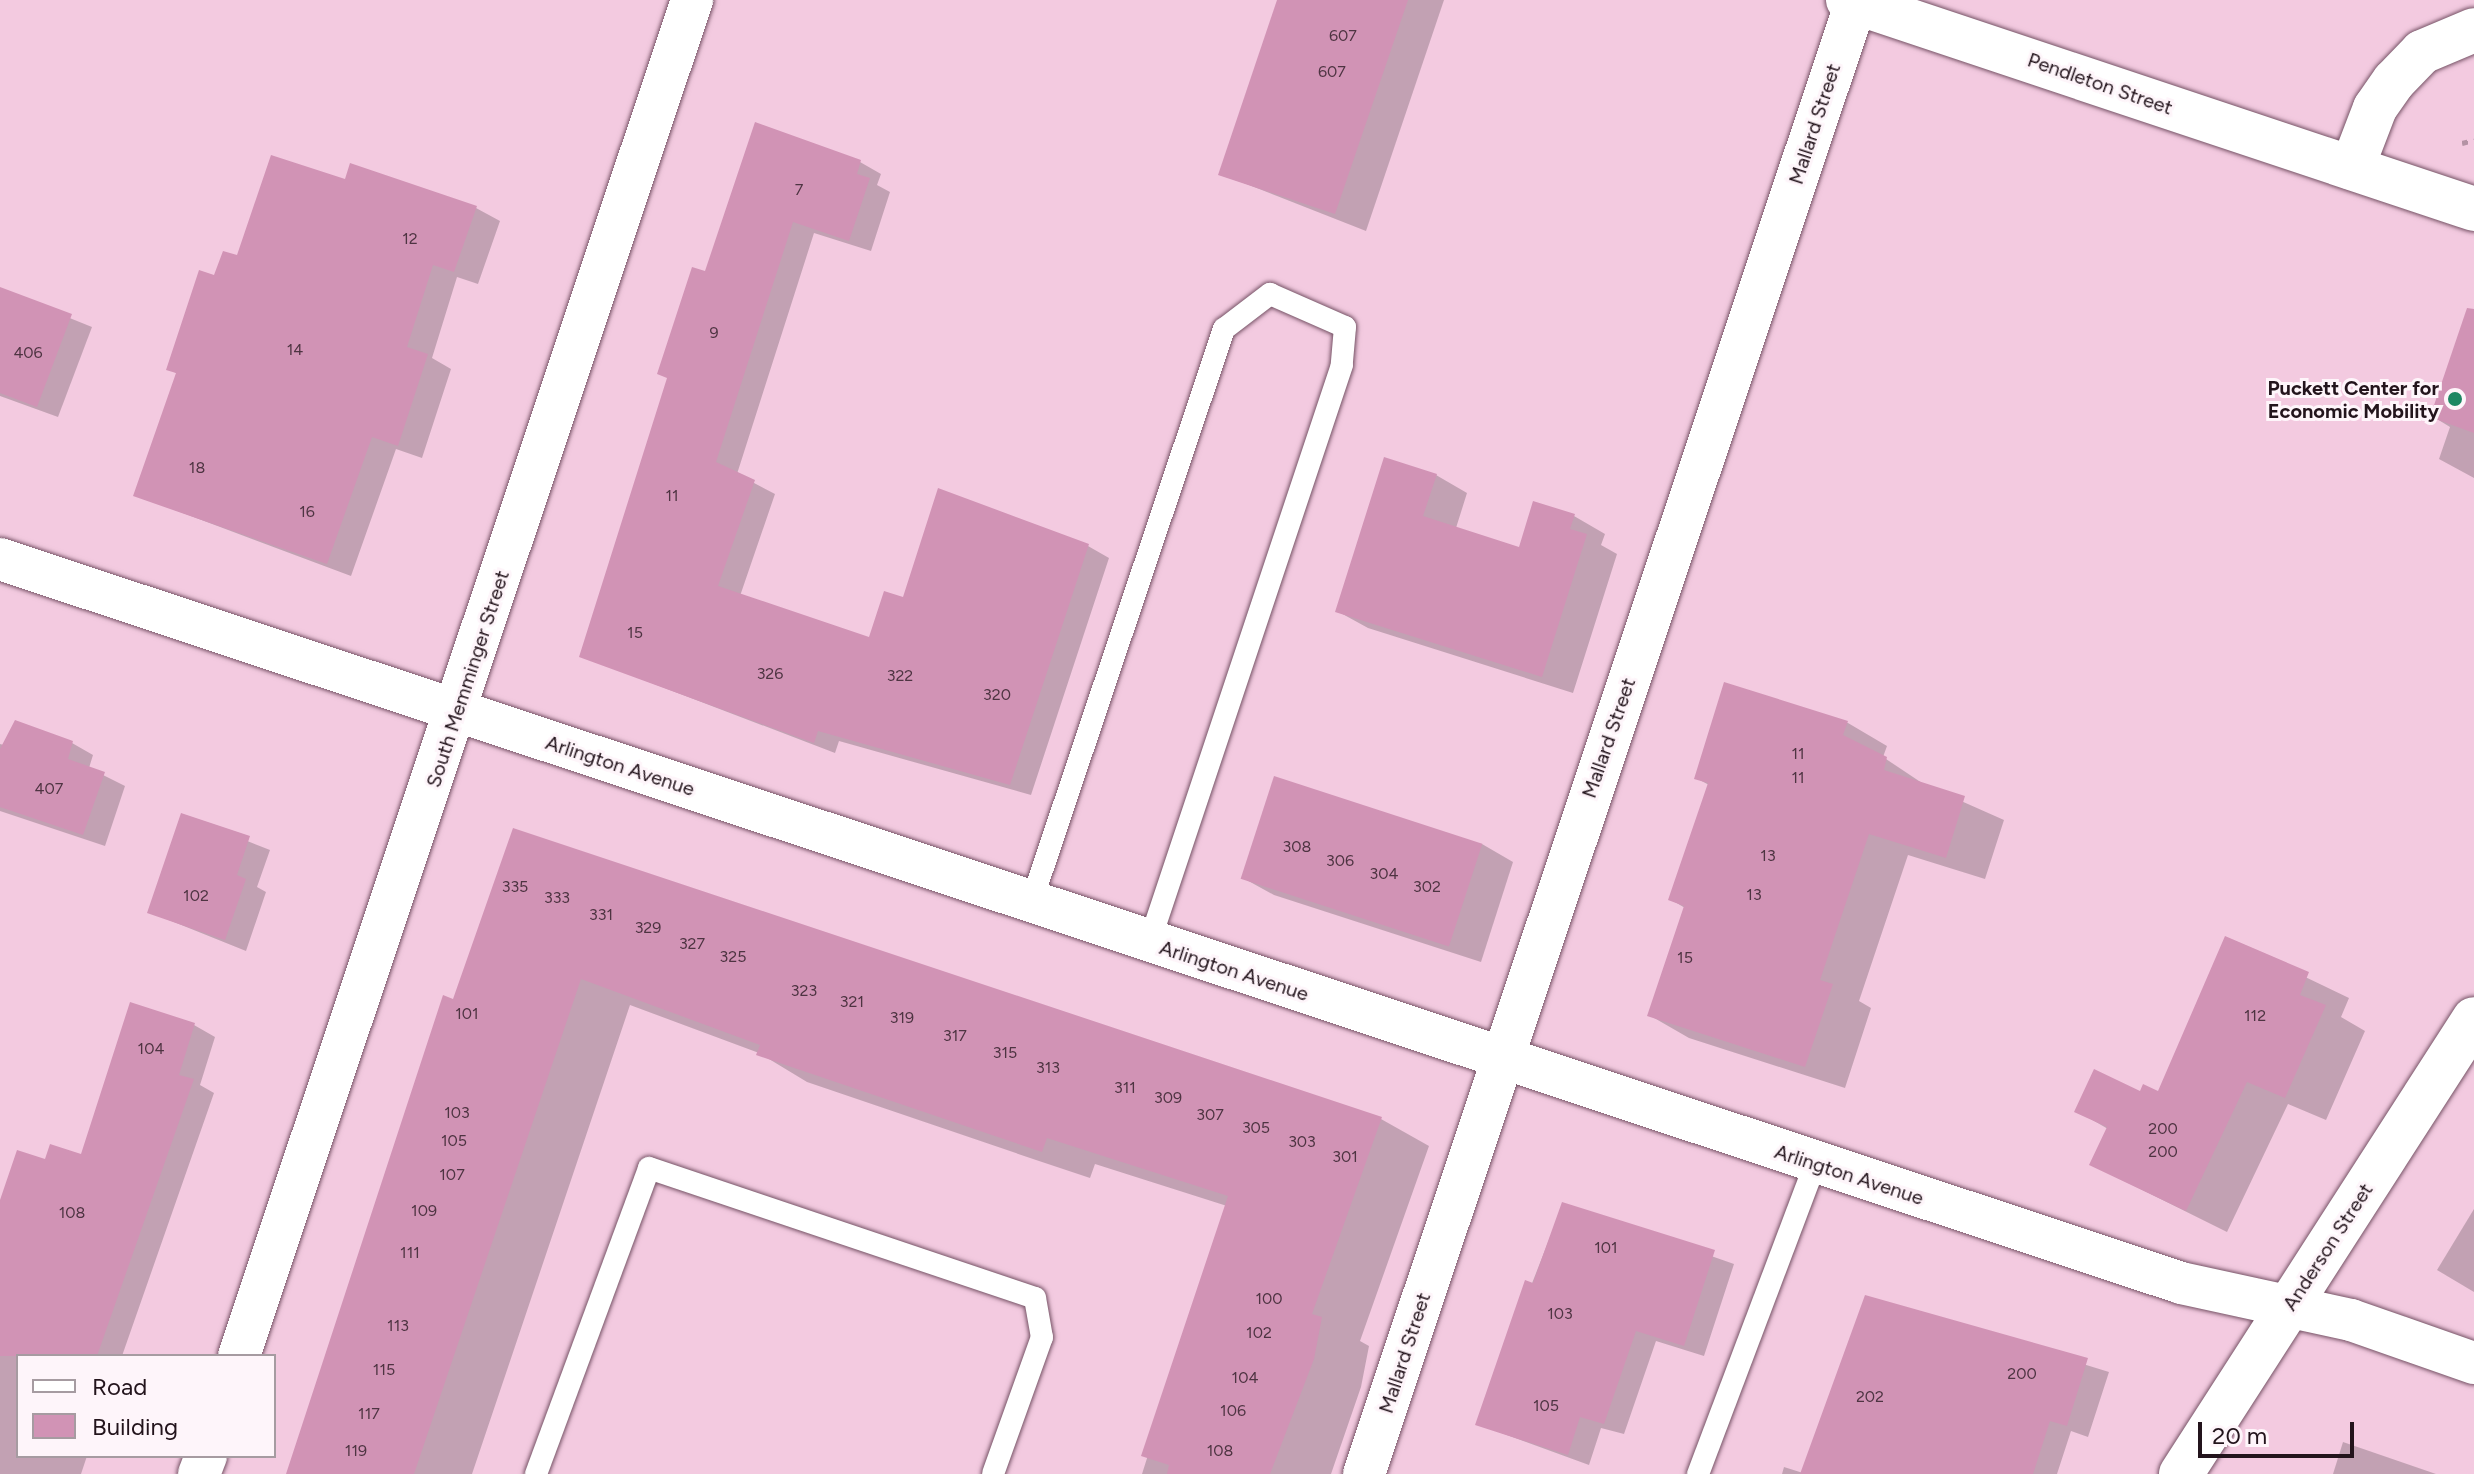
<!DOCTYPE html>
<style>
body{margin:0}
#map{position:relative;width:2474px;height:1474px;overflow:hidden;background:#f3cae0;font-family:Figtree,sans-serif}
div>[style]{position:absolute}
[style*='--x']{left:calc(var(--x)*1px);top:calc(var(--y)*1px);width:calc(var(--w)*1px);rotate:calc(var(--a)*1deg)}
.shadow>*{inset:0;background:#0003}
.building>*{inset:0;background:#d193b5;transform-origin:0 0}
.path>*{height:5px;margin-top:-2.5px;transform-origin:0;background:repeating-linear-gradient(90deg,#b493a5 0 6px,transparent 0 12px)}
.roads{filter:drop-shadow(0 0 2px #765366) drop-shadow(0 0 2px #765366)}
.lane>*{height:22px;margin:-11px;padding:0 11px;transform-origin:11px;border-radius:11px;background:#fff}
.street>*{height:42px;margin:-21px;padding:0 21px;transform-origin:21px;border-radius:21px;background:#fff}
.secondary>*{height:44px;margin:-22px;padding:0 22px;transform-origin:22px;border-radius:22px;background:#fff}
.dots>*{width:22px;height:22px;translate:-50% -50%;box-sizing:border-box;border:4px solid #fef5fa;border-radius:50%}
span{translate:-50% -50%;white-space:nowrap;text-align:center;line-height:1.15;-webkit-text-stroke:6px #fef5fa;paint-order:stroke}
.number-label{font-size:16px;color:#4e3442}
.number-label span{-webkit-text-stroke-width:0}
.street-label{font-size:20px;color:#23141c}
.poi-label{font-size:20px;color:#23141c;font-weight:700}
.right{translate:-100% -50%;text-align:right}
.legend{position:absolute;left:16px;top:1354px;width:260px;height:104px;box-sizing:border-box;background:#fef5fa;border:2px solid #a69ba1;margin:0;padding:10px 14px;list-style:none;font-size:24px;color:#23141c}
.legend li{display:flex;align-items:center;gap:16px;height:40px}
.legend b{width:40px;border:2px solid #a69ba1}
.scale{position:absolute;left:2198px;top:1422px;width:156px;height:36px;box-sizing:border-box;border:4px solid #23141c;border-top:0;padding-left:10px;font-size:24px;line-height:28px;white-space:nowrap;color:#23141c;-webkit-text-stroke:6px #fef5fa;paint-order:stroke}
</style>
<div id="map">
<div class="shadow">
<i style="clip-path:polygon(1279px 0,1444px 0,1366px 231px,1221px 174px)"></i>
<i style="clip-path:polygon(860px 162px,881px 174px,877px 185px,890px 192px,871px 251px,814px 233px,737px 474px,775px 494px,740px 596px,870px 639px,904px 599px,1088px 546px,1109px 558px,1031px 795px,839px 741px,835px 753px,581px 656px,707px 273px)"></i>
<i style="clip-path:polygon(476px 208px,500px 221px,478px 284px,457px 277px,432px 358px,451px 369px,422px 458px,396px 449px,351px 576px,135px 495px,178px 374px,169px 369px,216px 278px,238px 258px)"></i>
<i style="clip-path:polygon(0 290px,92px 327px,58px 417px,0 396px)"></i>
<i style="clip-path:polygon(2474px 353px,2474px 478px,2439px 459px,2450px 427px,2432px 416px)"></i>
<i style="clip-path:polygon(1436px 475px,1467px 493px,1456px 528px,1520px 549px,1574px 516px,1605px 534px,1601px 545px,1617px 554px,1573px 693px,1368px 628px,1337px 611px)"></i>
<i style="clip-path:polygon(1726px 685px,1848px 723px,1887px 746px,1883px 757px,1925px 785px,2004px 820px,1985px 879px,1908px 855px,1859px 1001px,1871px 1008px,1845px 1088px,1689px 1038px,1649px 1015px,1685px 908px,1670px 899px,1709px 785px,1696px 778px)"></i>
<i style="clip-path:polygon(16px 723px,72px 743px,93px 755px,89px 768px,125px 786px,105px 846px,0 811px,0 744px,8px 746px)"></i>
<i style="clip-path:polygon(182px 815px,270px 850px,257px 887px,266px 892px,246px 951px,149px 912px)"></i>
<i style="clip-path:polygon(514px 831px,1381px 1119px,1429px 1146px,1360px 1341px,1369px 1346px,1361px 1387px,1331px 1474px,1142px 1474px,1227px 1206px,1095px 1164px,1090px 1178px,1036px 1160px,807px 1082px,759px 1053px,630px 1005px,472px 1474px,288px 1474px)"></i>
<i style="clip-path:polygon(1482px 844px,1513px 862px,1481px 962px,1274px 895px,1243px 878px)"></i>
<i style="clip-path:polygon(2226px 939px,2349px 998px,2341px 1017px,2365px 1031px,2326px 1120px,2288px 1104px,2227px 1232px,2092px 1165px,2108px 1129px,2077px 1111px,2159px 1093px)"></i>
<i style="clip-path:polygon(194px 1025px,215px 1037px,200px 1085px,214px 1093px,122px 1356px,18px 1356px,18px 1456px,87px 1456px,81px 1474px,0 1474px,0 1207px,47px 1162px,82px 1157px)"></i>
<i style="clip-path:polygon(1563px 1204px,1734px 1264px,1704px 1356px,1656px 1341px,1624px 1434px,1601px 1428px,1589px 1465px,1477px 1424px)"></i>
<i style="clip-path:polygon(2474px 1209px,2474px 1292px,2437px 1270px)"></i>
<i style="clip-path:polygon(1866px 1297px,2109px 1372px,2088px 1437px,2071px 1431px,2057px 1474px,1782px 1474px,1784px 1467px,1803px 1473px)"></i>
<i style="clip-path:polygon(2343px 1442px,2436px 1474px,2333px 1474px)"></i>
</div>
<div class="building">
<i style="clip-path:polygon(1277px 0,1408px 0,1335px 214px,1218px 175px)"></i>
<i style="clip-path:polygon(755px 122px,861px 160px,857px 174px,870px 178px,849px 241px,793px 222px,716px 462px,755px 480px,718px 586px,869px 637px,884px 591px,903px 597px,938px 488px,1089px 544px,1010px 785px,818px 731px,814px 743px,579px 657px,667px 378px,657px 374px,692px 267px,705px 271px)"></i>
<i style="clip-path:polygon(271px 155px,345px 179px,350px 163px,477px 206px,454px 272px,433px 265px,407px 347px,428px 354px,398px 446px,372px 437px,327px 564px,133px 496px,176px 373px,166px 370px,199px 270px,214px 275px,223px 251px,237px 255px)"></i>
<i style="clip-path:polygon(0 287px,72px 314px,37px 407px,0 393px)"></i>
<i style="clip-path:polygon(2467px 308px,2474px 309px,2474px 433px,2430px 417px)"></i>
<i style="clip-path:polygon(1384px 457px,1437px 474px,1423px 516px,1519px 547px,1533px 501px,1575px 514px,1570px 529px,1587px 534px,1542px 677px,1335px 612px)"></i>
<i style="clip-path:polygon(1724px 682px,1848px 721px,1843px 735px,1887px 757px,1884px 770px,1965px 796px,1946px 858px,1869px 834px,1820px 980px,1833px 984px,1805px 1067px,1647px 1016px,1684px 906px,1668px 900px,1708px 783px,1694px 779px)"></i>
<i style="clip-path:polygon(15px 720px,73px 741px,68px 759px,105px 772px,83px 835px,0 807px,0 749px)"></i>
<i style="left:1274px;top:776px;width:219px;height:108px;rotate:18deg"></i>
<i style="clip-path:polygon(181px 813px,250px 836px,237px 875px,246px 879px,225px 940px,147px 913px)"></i>
<i style="clip-path:polygon(513px 828px,1382px 1117px,1312px 1314px,1322px 1317px,1314px 1359px,1270px 1474px,1167px 1474px,1169px 1465px,1141px 1456px,1228px 1196px,1047px 1138px,1042px 1152px,986px 1133px,756px 1055px,760px 1045px,581px 979px,414px 1474px,286px 1474px,443px 995px,453px 999px)"></i>
<i style="clip-path:polygon(2225px 936px,2309px 972px,2300px 995px,2326px 1005px,2285px 1098px,2247px 1082px,2186px 1211px,2089px 1165px,2107px 1127px,2074px 1112px,2094px 1069px,2140px 1091px,2143px 1084px,2158px 1091px)"></i>
<i style="clip-path:polygon(130px 1002px,195px 1023px,179px 1075px,194px 1079px,97px 1356px,0 1356px,0 1200px,17px 1150px,45px 1159px,50px 1144px,81px 1154px)"></i>
<i style="clip-path:polygon(1562px 1202px,1715px 1250px,1684px 1346px,1636px 1331px,1604px 1424px,1580px 1417px,1568px 1455px,1475px 1425px,1525px 1280px,1533px 1283px)"></i>
<i style="clip-path:polygon(1865px 1295px,2088px 1358px,2067px 1426px,2050px 1421px,2033px 1474px,1800px 1474px)"></i>
</div>
<div class="path">
<i style="--x:2462;--y:143;--w:12;--a:-14"></i>
</div>
<div class="roads">
<div class="lane">
<i style="--x:1031;--y:903;--w:606;--a:-71.42"></i>
<i style="--x:1224;--y:329;--w:58;--a:-37.3"></i>
<i style="--x:1270;--y:294;--w:82;--a:23.7"></i>
<i style="--x:1345;--y:327;--w:38;--a:95"></i>
<i style="--x:1342;--y:365;--w:609;--a:108.46"></i>
<i style="--x:536;--y:1474;--w:326;--a:-69.7"></i>
<i style="--x:649;--y:1168;--w:407;--a:18.6"></i>
<i style="--x:1035;--y:1298;--w:40;--a:80"></i>
<i style="--x:1042;--y:1337;--w:145;--a:109.7"></i>
<i style="--x:1698;--y:1474;--w:331;--a:-69.3"></i>
</div>
<div class="street">
<i style="--x:0;--y:559;--w:2298;--a:18.36"></i>
<i style="--x:2181;--y:1283;--w:174;--a:12.3"></i>
<i style="--x:2351;--y:1320;--w:130;--a:19.3"></i>
<i style="--x:239;--y:1356;--w:1430;--a:-71.53"></i>
<i style="--x:199;--y:1474;--w:19;--a:-69"></i>
<i style="--x:1364;--y:1474;--w:1552;--a:-71.52"></i>
</div>
<div class="secondary">
<i style="--x:1848;--y:0;--w:660;--a:18.46"></i>
<i style="--x:2352;--y:168;--w:64;--a:-69"></i>
<i style="--x:2375;--y:108;--w:33;--a:-55"></i>
<i style="--x:2394;--y:81;--w:40;--a:-46"></i>
<i style="--x:2422;--y:52;--w:56;--a:-22.9"></i>
<i style="--x:2181;--y:1474;--w:541;--a:-57.22"></i>
</div>
</div>
<div class="dots">
<i style="left:2455px;top:399px;background:#1e8763"></i>
</div>
<div class="number-label">
<span style="left:1343px;top:36px">607</span>
<span style="left:1332px;top:72px">607</span>
<span style="left:799px;top:190px">7</span>
<span style="left:410px;top:239px">12</span>
<span style="left:714px;top:333px">9</span>
<span style="left:295px;top:350px">14</span>
<span style="left:28px;top:353px">406</span>
<span style="left:197px;top:468px">18</span>
<span style="left:672px;top:496px">11</span>
<span style="left:307px;top:512px">16</span>
<span style="left:635px;top:633px">15</span>
<span style="left:770px;top:674px">326</span>
<span style="left:900px;top:676px">322</span>
<span style="left:997px;top:695px">320</span>
<span style="left:1798px;top:754px">11</span>
<span style="left:1798px;top:778px">11</span>
<span style="left:49px;top:789px">407</span>
<span style="left:1297px;top:847px">308</span>
<span style="left:1768px;top:856px">13</span>
<span style="left:1340px;top:861px">306</span>
<span style="left:1384px;top:874px">304</span>
<span style="left:515px;top:887px">335</span>
<span style="left:1427px;top:887px">302</span>
<span style="left:1754px;top:895px">13</span>
<span style="left:196px;top:896px">102</span>
<span style="left:557px;top:898px">333</span>
<span style="left:601px;top:915px">331</span>
<span style="left:648px;top:928px">329</span>
<span style="left:692px;top:944px">327</span>
<span style="left:733px;top:957px">325</span>
<span style="left:1685px;top:958px">15</span>
<span style="left:804px;top:991px">323</span>
<span style="left:852px;top:1002px">321</span>
<span style="left:467px;top:1014px">101</span>
<span style="left:2255px;top:1016px">112</span>
<span style="left:902px;top:1018px">319</span>
<span style="left:955px;top:1036px">317</span>
<span style="left:151px;top:1049px">104</span>
<span style="left:1005px;top:1053px">315</span>
<span style="left:1048px;top:1068px">313</span>
<span style="left:1125px;top:1088px">311</span>
<span style="left:1168px;top:1098px">309</span>
<span style="left:457px;top:1113px">103</span>
<span style="left:1210px;top:1115px">307</span>
<span style="left:1256px;top:1128px">305</span>
<span style="left:2163px;top:1129px">200</span>
<span style="left:454px;top:1141px">105</span>
<span style="left:1302px;top:1142px">303</span>
<span style="left:2163px;top:1152px">200</span>
<span style="left:1345px;top:1157px">301</span>
<span style="left:452px;top:1175px">107</span>
<span style="left:424px;top:1211px">109</span>
<span style="left:72px;top:1213px">108</span>
<span style="left:1606px;top:1248px">101</span>
<span style="left:410px;top:1253px">111</span>
<span style="left:1269px;top:1299px">100</span>
<span style="left:1560px;top:1314px">103</span>
<span style="left:398px;top:1326px">113</span>
<span style="left:1259px;top:1333px">102</span>
<span style="left:384px;top:1370px">115</span>
<span style="left:2022px;top:1374px">200</span>
<span style="left:1245px;top:1378px">104</span>
<span style="left:1870px;top:1397px">202</span>
<span style="left:1546px;top:1406px">105</span>
<span style="left:1233px;top:1411px">106</span>
<span style="left:369px;top:1414px">117</span>
<span style="left:356px;top:1451px">119</span>
<span style="left:1220px;top:1451px">108</span>
</div>
<div class="street-label">
<span style="left:2100px;top:84px;rotate:19deg">Pendleton Street</span>
<span style="left:1815px;top:124px;rotate:-72deg">Mallard Street</span>
<span style="left:468px;top:679px;rotate:-72deg">South Memminger Street</span>
<span style="left:1609px;top:738px;rotate:-71deg">Mallard Street</span>
<span style="left:620px;top:766px;rotate:18deg">Arlington Avenue</span>
<span style="left:1234px;top:971px;rotate:18deg">Arlington Avenue</span>
<span style="left:1849px;top:1175px;rotate:18deg">Arlington Avenue</span>
<span style="left:2328px;top:1247px;rotate:-57deg">Anderson Street</span>
<span style="left:1405px;top:1353px;rotate:-72deg">Mallard Street</span>
</div>
<div class="poi-label">
<span class="right" style="left:2439px;top:400px">Puckett Center for<br>Economic Mobility</span>
</div>
<ul class="legend">
<li><b style="height:10px;background:#fff"></b>Road</li>
<li><b style="height:22px;background:#d193b5"></b>Building</li>
</ul>
<div class="scale">20 m</div>
</div>
